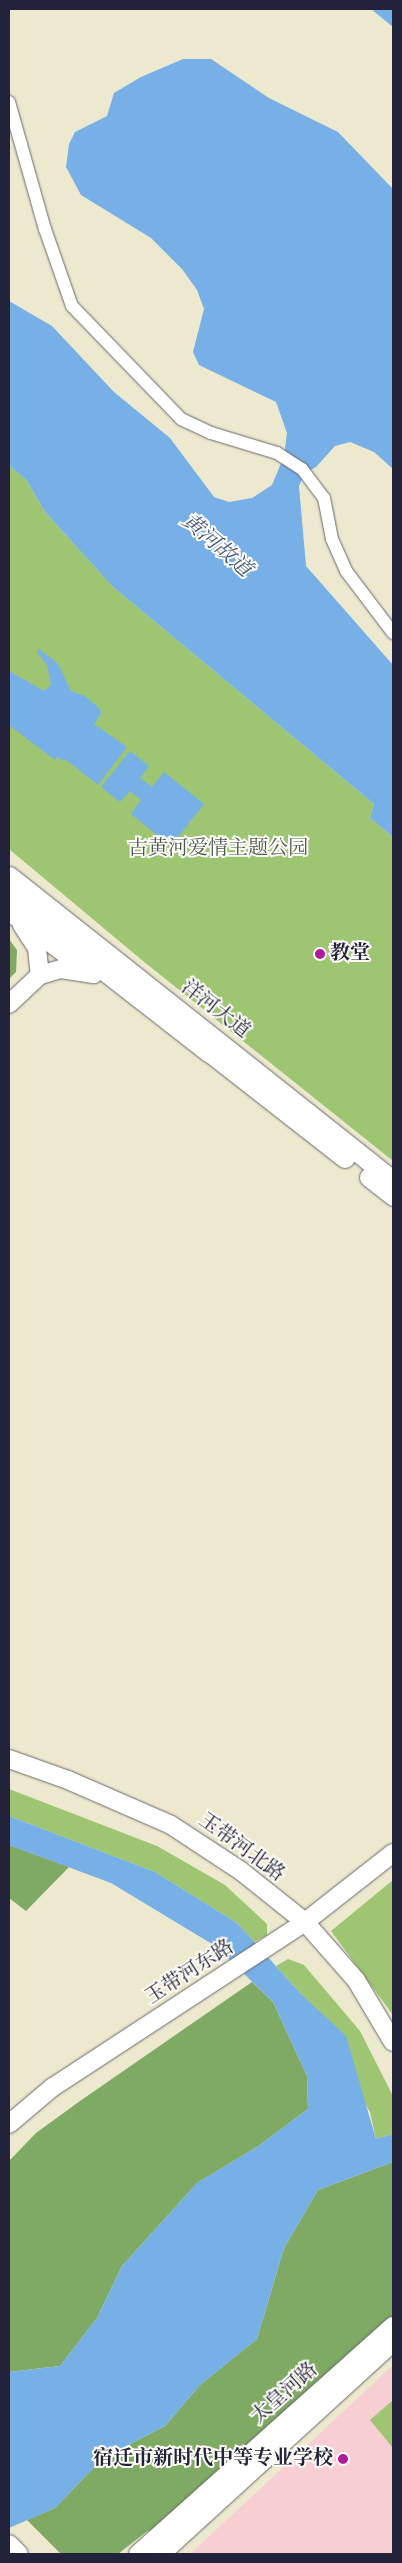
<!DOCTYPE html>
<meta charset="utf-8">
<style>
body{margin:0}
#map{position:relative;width:402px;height:2563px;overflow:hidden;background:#ede9ce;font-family:"Old Standard TT","Noto Serif SC",serif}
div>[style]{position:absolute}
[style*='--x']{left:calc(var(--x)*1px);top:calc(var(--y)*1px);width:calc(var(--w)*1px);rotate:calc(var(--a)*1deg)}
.built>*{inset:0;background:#f7cfd3}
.green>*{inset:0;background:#9ec571}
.forest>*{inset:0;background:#7eaa63}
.water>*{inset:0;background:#77b0e7}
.roads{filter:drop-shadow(0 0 1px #69686e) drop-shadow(0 0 1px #69686e)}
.street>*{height:12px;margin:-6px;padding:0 6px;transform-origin:6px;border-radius:6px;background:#fff}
.secondary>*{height:18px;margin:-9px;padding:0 9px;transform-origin:9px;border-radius:9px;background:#fff}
.primary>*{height:19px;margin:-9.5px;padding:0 9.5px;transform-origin:9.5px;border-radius:9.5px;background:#fff}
.highway>*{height:22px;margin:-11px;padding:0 11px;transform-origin:11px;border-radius:11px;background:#fff}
.dots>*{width:14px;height:14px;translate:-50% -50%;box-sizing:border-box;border:2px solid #fdfcf7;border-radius:50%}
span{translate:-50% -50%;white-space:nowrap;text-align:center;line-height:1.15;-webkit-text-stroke:4px #fdfcf7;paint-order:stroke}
.park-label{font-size:20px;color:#4d5b4e}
.poi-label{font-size:20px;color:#22223b;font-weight:700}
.left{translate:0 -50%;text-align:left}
.right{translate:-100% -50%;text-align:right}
.street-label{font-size:20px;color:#22223b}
.water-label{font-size:21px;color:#445b80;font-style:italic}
.frame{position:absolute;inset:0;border:10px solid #22223b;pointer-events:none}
</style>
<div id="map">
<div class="built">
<i style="clip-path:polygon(393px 2365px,393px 2554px,190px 2554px)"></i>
</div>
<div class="green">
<i style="clip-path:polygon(9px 465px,27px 481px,45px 512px,112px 586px,374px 804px,370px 818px,393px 837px,393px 1161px,143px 961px,9px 849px)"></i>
<i style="clip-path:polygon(9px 1789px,157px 1846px,225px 1885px,267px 1924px,267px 1935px,254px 1942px,237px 1923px,155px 1872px,9px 1816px)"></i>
<i style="clip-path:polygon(393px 1880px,393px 2015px,331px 1931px)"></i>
<i style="clip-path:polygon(288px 1959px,304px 1965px,360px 2031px,393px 2096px,393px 2134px,376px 2139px,370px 2112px,302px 1995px,276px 1966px)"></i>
<i style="clip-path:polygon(393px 2400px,393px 2448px,370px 2420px)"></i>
</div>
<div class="forest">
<i style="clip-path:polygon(9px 939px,17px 950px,16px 972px,9px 979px)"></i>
<i style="clip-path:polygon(9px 1845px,69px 1867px,26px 1911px,9px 1898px)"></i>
<i style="clip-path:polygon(252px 1982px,273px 2002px,307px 2076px,308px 2109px,257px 2147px,197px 2183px,122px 2266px,97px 2318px,60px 2366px,9px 2372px,9px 2161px,36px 2133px,80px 2101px)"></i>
<i style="clip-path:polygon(393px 2162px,393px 2321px,171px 2521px,146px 2532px,118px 2554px,61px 2554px,27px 2520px,55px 2508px,103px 2458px,165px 2426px,200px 2385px,257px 2339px,284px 2248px,318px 2190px)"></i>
</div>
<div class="water">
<i style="clip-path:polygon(371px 9px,393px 9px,393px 27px)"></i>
<i style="clip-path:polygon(183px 59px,211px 59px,269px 98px,338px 132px,393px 189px,393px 469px,374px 452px,350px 442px,335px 446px,316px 467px,304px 474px,299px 486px,306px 566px,393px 665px,393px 837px,370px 818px,374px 804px,112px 586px,45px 512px,27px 481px,9px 465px,9px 301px,52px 326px,114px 392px,170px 438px,214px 497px,229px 502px,252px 498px,272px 485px,284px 456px,287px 433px,276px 402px,199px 365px,193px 352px,204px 309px,197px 290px,182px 269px,151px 238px,81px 195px,66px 167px,69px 144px,75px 132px,107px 116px,114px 93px,141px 77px)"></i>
<i style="clip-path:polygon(39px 649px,58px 664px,71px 691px,85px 696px,100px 709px,101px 714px,94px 724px,127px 747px,98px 785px,65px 759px,63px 761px,57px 757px,55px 760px,9px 725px,9px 671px,44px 691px,51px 685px,47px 665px,37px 652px)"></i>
<i style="clip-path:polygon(130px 751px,149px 766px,140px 778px,152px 787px,164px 772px,204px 804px,171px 846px,131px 814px,141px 800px,130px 791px,120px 802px,101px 787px)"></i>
<i style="clip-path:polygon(9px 1816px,155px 1872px,237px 1923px,302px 1995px,346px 2036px,376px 2139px,393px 2134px,393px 2162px,318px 2190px,284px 2248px,257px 2339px,200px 2385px,165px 2426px,103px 2458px,55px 2508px,9px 2528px,9px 2372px,60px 2366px,97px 2318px,122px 2266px,197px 2183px,257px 2147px,308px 2109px,307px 2076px,273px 2002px,228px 1958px,217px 1947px,111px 1883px,9px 1845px)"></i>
</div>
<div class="roads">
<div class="street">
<i style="--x:9;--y:102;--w:132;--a:74.2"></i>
<i style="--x:45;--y:229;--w:82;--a:70.7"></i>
<i style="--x:72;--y:306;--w:157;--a:46"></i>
<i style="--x:181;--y:419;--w:33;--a:25"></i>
<i style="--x:211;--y:433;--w:69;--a:16.9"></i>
<i style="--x:277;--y:453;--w:30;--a:33"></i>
<i style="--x:302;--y:469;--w:36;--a:53"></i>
<i style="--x:324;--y:498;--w:42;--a:79"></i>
<i style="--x:332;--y:539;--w:35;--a:66"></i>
<i style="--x:346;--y:571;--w:78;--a:52.8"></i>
</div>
<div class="secondary">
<i style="--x:22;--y:925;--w:27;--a:57"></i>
<i style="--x:37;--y:948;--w:27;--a:84"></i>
<i style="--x:40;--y:975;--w:22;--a:-16"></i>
<i style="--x:61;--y:969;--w:33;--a:9"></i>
<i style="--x:9;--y:1004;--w:42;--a:-43.1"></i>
<i style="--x:9;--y:1759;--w:63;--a:19.6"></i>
<i style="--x:68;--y:1780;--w:112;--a:23.6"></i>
<i style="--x:171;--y:1825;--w:84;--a:33.3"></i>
<i style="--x:241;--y:1871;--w:82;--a:38.6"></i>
<i style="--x:305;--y:1922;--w:77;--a:48.7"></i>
<i style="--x:356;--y:1980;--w:72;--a:59.2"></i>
<i style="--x:9;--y:2124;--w:57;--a:-40.1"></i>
<i style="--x:53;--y:2087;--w:301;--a:-33.2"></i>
<i style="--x:305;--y:1922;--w:112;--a:-38.1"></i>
<i style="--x:9;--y:2544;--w:14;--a:45"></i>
<i style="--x:138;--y:2554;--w:342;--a:-41.8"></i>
<i style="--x:161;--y:2554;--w:314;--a:-42.4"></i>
</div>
<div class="primary">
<i style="--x:9;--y:876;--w:490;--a:38.4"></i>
<i style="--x:9;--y:911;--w:100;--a:36.9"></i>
<i style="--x:199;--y:1044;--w:185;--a:38"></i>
<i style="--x:369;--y:1177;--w:31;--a:38"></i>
</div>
<div class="highway">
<i style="--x:9;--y:895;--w:256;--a:37.9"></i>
</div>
</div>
<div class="dots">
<i style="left:320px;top:954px;background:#b5179e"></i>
<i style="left:343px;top:2459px;background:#b5179e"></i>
</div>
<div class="park-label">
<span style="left:218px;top:849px">古黄河爱情主题公园</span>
</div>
<div class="poi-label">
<span class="left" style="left:330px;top:954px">教堂</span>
<span class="right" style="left:333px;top:2459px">宿迁市新时代中等专业学校</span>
</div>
<div class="street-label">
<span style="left:215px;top:1010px;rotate:38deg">洋河大道</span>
<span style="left:241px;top:1848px;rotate:36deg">玉带河北路</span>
<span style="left:190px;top:1973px;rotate:-33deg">玉带河东路</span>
<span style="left:285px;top:2394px;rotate:-42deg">太皇河路</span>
</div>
<div class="water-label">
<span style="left:216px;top:546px;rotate:41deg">黄河故道</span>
</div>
<div class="frame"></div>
</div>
